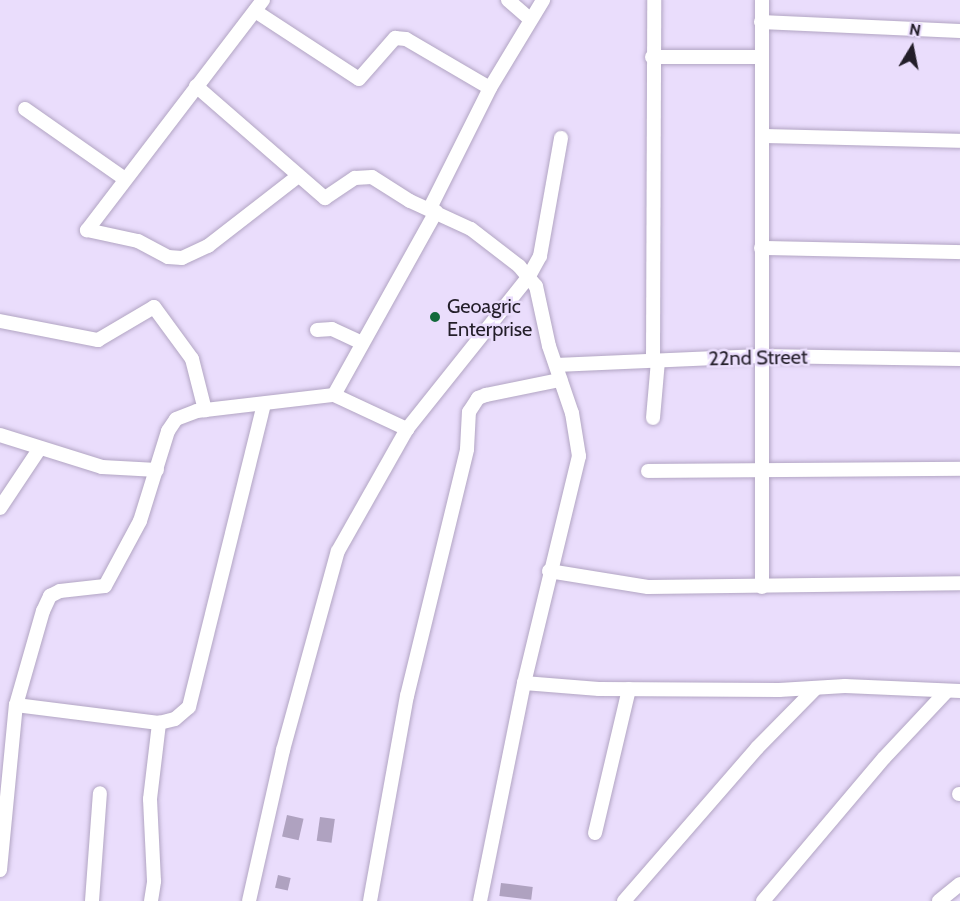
<!DOCTYPE html>
<style>
body{margin:0}
#map{position:relative;width:960px;height:901px;overflow:hidden;background:#eaddfc;font-family:Cabin,sans-serif}
div>[style]{position:absolute}
[style*='--x']{left:calc(var(--x)*1px);top:calc(var(--y)*1px);width:calc(var(--w)*1px);rotate:calc(var(--a)*1deg)}
.building>*{inset:0;background:#afa2c0;transform-origin:0 0}
.roads{filter:drop-shadow(0 0 2px #b2a5c3) drop-shadow(0 0 2px #b2a5c3)}
.minor>*{height:14px;margin:-7px;padding:0 7px;transform-origin:7px;border-radius:7px;background:#fff}
.dots>*{width:16px;height:16px;translate:-50% -50%;box-sizing:border-box;border:3px solid #eaddfc;border-radius:50%}
span{translate:-50% -50%;white-space:nowrap;text-align:center;line-height:1.15;-webkit-text-stroke:5px #eaddfc;paint-order:stroke}
.poi-label{font-size:20px;color:#231e29}
.left{translate:0 -50%;text-align:left}
.street-label{font-size:20px;color:#231e29}
.north{position:absolute;left:882px;top:18px;width:60px;height:60px;-webkit-text-stroke:4px #eaddfc;paint-order:stroke;rotate:10deg;font-size:16px;font-weight:700;line-height:24px;text-align:center;color:#231e29}
.north::after{content:'';display:block;margin:auto;width:21px;height:27px;background:#231e29;clip-path:polygon(50% 0,100% 100%,50% 72%,0 100%)}
</style>
<div id="map">
<div class="building">
<i style="left:287px;top:815px;width:17px;height:22px;rotate:13deg"></i>
<i style="left:320px;top:817px;width:15px;height:24px;rotate:8deg"></i>
<i style="left:278px;top:875px;width:13px;height:13px;rotate:13deg"></i>
<i style="left:501px;top:883px;width:32px;height:13px;rotate:7deg"></i>
</div>
<div class="roads">
<div class="minor">
<i style="--x:263;--y:0;--w:290;--a:127.4"></i>
<i style="--x:87;--y:230;--w:52;--a:12.2"></i>
<i style="--x:138;--y:241;--w:34;--a:28"></i>
<i style="--x:168;--y:257;--w:14;--a:4"></i>
<i style="--x:182;--y:258;--w:29;--a:-25"></i>
<i style="--x:208;--y:246;--w:113;--a:-37.8"></i>
<i style="--x:508;--y:0;--w:30;--a:41"></i>
<i style="--x:762;--y:0;--w:587;--a:90"></i>
<i style="--x:255;--y:11;--w:124;--a:33.2"></i>
<i style="--x:359;--y:79;--w:55;--a:-48.7"></i>
<i style="--x:395;--y:38;--w:11;--a:5"></i>
<i style="--x:406;--y:39;--w:97;--a:30.3"></i>
<i style="--x:761;--y:22;--w:199;--a:2.6"></i>
<i style="--x:652;--y:57;--w:110;--a:0"></i>
<i style="--x:196;--y:86;--w:171;--a:41"></i>
<i style="--x:325;--y:198;--w:36;--a:-34"></i>
<i style="--x:355;--y:178;--w:17;--a:-3"></i>
<i style="--x:372;--y:177;--w:45;--a:32.3"></i>
<i style="--x:410;--y:201;--w:67;--a:24.7"></i>
<i style="--x:471;--y:229;--w:61;--a:37.6"></i>
<i style="--x:519;--y:266;--w:26;--a:50"></i>
<i style="--x:536;--y:286;--w:61;--a:77.8"></i>
<i style="--x:549;--y:346;--w:71;--a:71.1"></i>
<i style="--x:572;--y:413;--w:44;--a:80.8"></i>
<i style="--x:579;--y:456;--w:234;--a:103.6"></i>
<i style="--x:524;--y:683;--w:222;--a:101.4"></i>
<i style="--x:25;--y:109;--w:122;--a:35"></i>
<i style="--x:762;--y:136;--w:198;--a:1.4"></i>
<i style="--x:430;--y:208;--w:134;--a:-63.4"></i>
<i style="--x:490;--y:88;--w:103;--a:-58.9"></i>
<i style="--x:761;--y:248;--w:199;--a:1.2"></i>
<i style="--x:0;--y:321;--w:100;--a:11"></i>
<i style="--x:98;--y:340;--w:65;--a:-30.5"></i>
<i style="--x:154;--y:307;--w:64;--a:53.8"></i>
<i style="--x:192;--y:359;--w:53;--a:75.7"></i>
<i style="--x:317;--y:330;--w:15;--a:-4"></i>
<i style="--x:332;--y:329;--w:33;--a:25"></i>
<i style="--x:653;--y:361;--w:361;--a:-89.8"></i>
<i style="--x:556;--y:365;--w:205;--a:-2.5"></i>
<i style="--x:761;--y:356;--w:199;--a:0.9"></i>
<i style="--x:334;--y:395;--w:210;--a:-60.9"></i>
<i style="--x:653;--y:418;--w:57;--a:-85"></i>
<i style="--x:0;--y:435;--w:107;--a:17.4"></i>
<i style="--x:102;--y:467;--w:55;--a:3.1"></i>
<i style="--x:648;--y:471;--w:312;--a:-0.4"></i>
<i style="--x:0;--y:508;--w:72;--a:-56.3"></i>
<i style="--x:549;--y:571;--w:100;--a:9.2"></i>
<i style="--x:648;--y:587;--w:312;--a:-0.7"></i>
<i style="--x:524;--y:683;--w:75;--a:4.6"></i>
<i style="--x:599;--y:689;--w:180;--a:0.3"></i>
<i style="--x:779;--y:690;--w:66;--a:-3.5"></i>
<i style="--x:845;--y:686;--w:115;--a:2.5"></i>
<i style="--x:16;--y:705;--w:144;--a:7.2"></i>
<i style="--x:159;--y:723;--w:16;--a:-14"></i>
<i style="--x:175;--y:719;--w:18;--a:-41"></i>
<i style="--x:189;--y:707;--w:312;--a:-76.1"></i>
<i style="--x:959;--y:794;--w:1;--a:0"></i>
<i style="--x:595;--y:833;--w:148;--a:-76.7"></i>
<i style="--x:0;--y:870;--w:166;--a:-84.5"></i>
<i style="--x:16;--y:705;--w:98;--a:-74"></i>
<i style="--x:43;--y:611;--w:17;--a:-65"></i>
<i style="--x:50;--y:596;--w:11;--a:-27"></i>
<i style="--x:60;--y:591;--w:45;--a:-6.3"></i>
<i style="--x:105;--y:586;--w:74;--a:-61.7"></i>
<i style="--x:140;--y:521;--w:94;--a:-72.7"></i>
<i style="--x:168;--y:431;--w:14;--a:-56"></i>
<i style="--x:176;--y:419;--w:22;--a:-21"></i>
<i style="--x:197;--y:411;--w:138;--a:-6.7"></i>
<i style="--x:334;--y:395;--w:81;--a:25"></i>
<i style="--x:92;--y:901;--w:108;--a:-85.8"></i>
<i style="--x:151;--y:901;--w:20;--a:-81"></i>
<i style="--x:154;--y:881;--w:82;--a:-92.8"></i>
<i style="--x:150;--y:799;--w:77;--a:-83.2"></i>
<i style="--x:249;--y:901;--w:155;--a:-77.3"></i>
<i style="--x:283;--y:750;--w:206;--a:-74.6"></i>
<i style="--x:338;--y:551;--w:140;--a:-60.5"></i>
<i style="--x:407;--y:429;--w:196;--a:-51.4"></i>
<i style="--x:529;--y:276;--w:23;--a:-61"></i>
<i style="--x:540;--y:256;--w:120;--a:-79.9"></i>
<i style="--x:370;--y:901;--w:208;--a:-79.8"></i>
<i style="--x:407;--y:696;--w:254;--a:-76.3"></i>
<i style="--x:467;--y:449;--w:37;--a:-87"></i>
<i style="--x:469;--y:412;--w:17;--a:-57"></i>
<i style="--x:478;--y:398;--w:9;--a:-21"></i>
<i style="--x:486;--y:395;--w:76;--a:-11.5"></i>
<i style="--x:624;--y:901;--w:203;--a:-49"></i>
<i style="--x:757;--y:748;--w:83;--a:-45.5"></i>
<i style="--x:763;--y:901;--w:187;--a:-49.8"></i>
<i style="--x:884;--y:758;--w:91;--a:-46.8"></i>
<i style="--x:939;--y:901;--w:27;--a:-39"></i>
</div>
</div>
<div class="dots">
<i style="left:435px;top:317px;background:#12693b"></i>
</div>
<div class="poi-label">
<span class="left" style="left:447px;top:318px">Geoagric<br>Enterprise</span>
</div>
<div class="street-label">
<span style="left:758px;top:358px;rotate:-1deg">22nd Street</span>
</div>
<div class="north">N</div>
</div>
